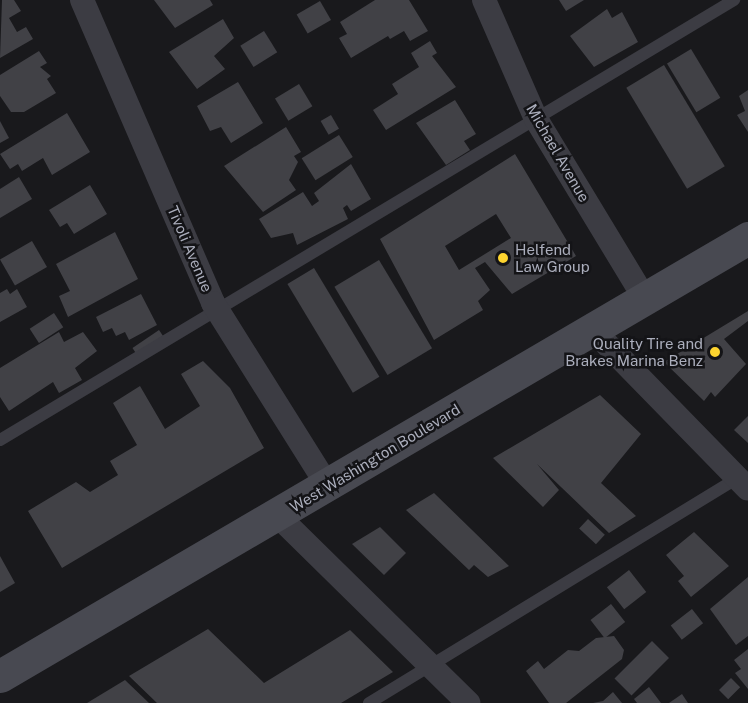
<!DOCTYPE html>
<style>
body{margin:0}
#map{position:relative;width:748px;height:703px;overflow:hidden;background:#19191c;font-family:"Public Sans",sans-serif}
div>[style]{position:absolute}
[style*='--x']{left:calc(var(--x)*1px);top:calc(var(--y)*1px);width:calc(var(--w)*1px);rotate:calc(var(--a)*1deg)}
.building>*{inset:0;background:#414146;transform-origin:0 0}
.service>*{height:12px;margin:-6px;padding:0 6px;transform-origin:6px;border-radius:6px;background:#3c3c43}
.minor>*{height:24px;margin:-12px;padding:0 12px;transform-origin:12px;border-radius:12px;background:#3c3c43}
.secondary>*{height:33px;margin:-16.5px;padding:0 16.5px;transform-origin:16.5px;border-radius:16.5px;background:#484951}
.dots>*{width:16px;height:16px;translate:-50% -50%;box-sizing:border-box;border:3px solid #141417;border-radius:50%}
span{translate:-50% -50%;white-space:nowrap;text-align:center;line-height:1.15;-webkit-text-stroke:5px #141417;paint-order:stroke}
.street-label{font-size:15px;color:#abaebc}
.poi-label{font-size:15px;color:#abaebc}
.left{translate:0 -50%;text-align:left}
.right{translate:-100% -50%;text-align:right}
</style>
<div id="map">
<div class="building">
<i style="clip-path:polygon(2px 0,14px 0,21px 11px,9px 18px,17px 32px,26px 27px,33px 39px,0 58px)"></i>
<i style="clip-path:polygon(154px 0,210px 0,213px 5px,175px 28px)"></i>
<i style="clip-path:polygon(375px 0,409px 0,428px 31px,410px 41px,404px 31px,390px 39px,388px 36px,351px 58px,339px 38px,347px 34px,340px 22px)"></i>
<i style="clip-path:polygon(559px 0,584px 0,566px 11px)"></i>
<i style="left:320px;top:1px;width:22px;height:27px;rotate:60deg"></i>
<i style="clip-path:polygon(607px 9px,612px 18px,622px 12px,638px 42px,594px 67px,570px 36px)"></i>
<i style="clip-path:polygon(223px 19px,234px 38px,214px 56px,225px 69px,197px 89px,169px 52px)"></i>
<i style="left:264px;top:31px;width:25px;height:28px;rotate:58deg"></i>
<i style="clip-path:polygon(430px 41px,437px 53px,432px 56px,456px 87px,386px 130px,373px 110px,398px 94px,392px 84px,419px 67px,411px 53px)"></i>
<i style="left:691px;top:49px;width:57px;height:28px;rotate:59deg"></i>
<i style="clip-path:polygon(39px 51px,47px 63px,40px 67px,51px 76px,47px 79px,56px 93px,24px 112px,11px 112px,0 96px,0 75px)"></i>
<i style="left:664px;top:65px;width:118px;height:44px;rotate:59deg"></i>
<i style="clip-path:polygon(238px 82px,263px 123px,231px 143px,221px 127px,210px 131px,197px 106px)"></i>
<i style="left:299px;top:84px;width:26px;height:28px;rotate:59deg"></i>
<i style="clip-path:polygon(748px 90px,748px 132px,737px 115px,745px 111px,739px 96px)"></i>
<i style="clip-path:polygon(455px 100px,476px 134px,464px 141px,470px 150px,446px 165px,416px 123px)"></i>
<i style="clip-path:polygon(67px 113px,90px 152px,52px 175px,43px 158px,22px 171px,18px 164px,10px 169px,0 154px)"></i>
<i style="left:331px;top:115px;width:16px;height:12px;rotate:60deg"></i>
<i style="clip-path:polygon(0 121px,9px 138px,0 143px)"></i>
<i style="clip-path:polygon(286px 127px,301px 152px,294px 156px,298px 162px,289px 180px,296px 190px,263px 212px,224px 166px)"></i>
<i style="left:339px;top:135px;width:26px;height:44px;rotate:58deg"></i>
<i style="clip-path:polygon(evenodd,515px 154px,576px 256px,512px 294px,485px 262px,475px 268px,490px 290px,478px 301px,483px 310px,434px 340px,380px 239px,515px 154px,496px 214px,511px 238px,459px 270px,445px 246px,496px 214px)"></i>
<i style="clip-path:polygon(351px 164px,371px 199px,351px 211px,347px 205px,343px 208px,348px 219px,297px 245px,293px 233px,271px 238px,259px 219px,303px 192px,312px 206px,319px 201px,314px 193px)"></i>
<i style="clip-path:polygon(19px 177px,32px 199px,0 218px,0 189px)"></i>
<i style="clip-path:polygon(90px 185px,107px 214px,74px 234px,67px 223px,60px 227px,49px 210px)"></i>
<i style="clip-path:polygon(115px 232px,138px 279px,68px 317px,59px 296px,70px 291px,56px 264px)"></i>
<i style="left:32px;top:241px;width:30px;height:37px;rotate:60deg"></i>
<i style="left:379px;top:260px;width:103px;height:52px;rotate:59deg"></i>
<i style="left:314px;top:268px;width:127px;height:31px;rotate:59deg"></i>
<i style="clip-path:polygon(7px 289px,10px 294px,17px 289px,27px 307px,0 322px,0 293px)"></i>
<i style="clip-path:polygon(141px 294px,157px 325px,129px 340px,125px 332px,116px 336px,112px 328px,103px 332px,96px 317px)"></i>
<i style="clip-path:polygon(748px 311px,748px 321px,724px 339px,746px 364px,715px 397px,711px 392px,704px 401px,664px 362px)"></i>
<i style="left:54px;top:313px;width:17px;height:29px;rotate:57deg"></i>
<i style="left:159px;top:330px;width:7px;height:32px;rotate:56deg"></i>
<i style="clip-path:polygon(59px 332px,64px 342px,83px 332px,97px 351px,75px 368px,82px 380px,59px 393px,53px 382px,9px 411px,0 397px,0 368px)"></i>
<i style="clip-path:polygon(203px 361px,230px 388px,264px 448px,62px 568px,28px 511px,76px 482px,90px 492px,118px 475px,110px 461px,137px 445px,113px 403px,140px 386px,165px 429px,200px 406px,181px 374px)"></i>
<i style="clip-path:polygon(600px 395px,641px 434px,601px 483px,636px 516px,609px 533px,537px 464px,559px 490px,543px 507px,493px 458px)"></i>
<i style="clip-path:polygon(748px 416px,748px 443px,734px 430px)"></i>
<i style="clip-path:polygon(434px 493px,509px 566px,488px 577px,474px 565px,469px 570px,406px 510px)"></i>
<i style="left:588px;top:519px;width:23px;height:13px;rotate:43deg"></i>
<i style="clip-path:polygon(380px 527px,406px 553px,384px 575px,352px 544px)"></i>
<i style="clip-path:polygon(694px 532px,729px 566px,691px 597px,678px 581px,684px 576px,666px 555px)"></i>
<i style="clip-path:polygon(0 556px,15px 583px,0 592px)"></i>
<i style="left:629px;top:570px;width:28px;height:28px;rotate:52deg"></i>
<i style="clip-path:polygon(748px 577px,748px 636px,736px 645px,710px 609px)"></i>
<i style="left:611px;top:604px;width:23px;height:26px;rotate:52deg"></i>
<i style="left:692px;top:609px;width:18px;height:27px;rotate:52deg"></i>
<i style="clip-path:polygon(208px 629px,264px 683px,350px 630px,393px 672px,341px 703px,157px 703px,129px 676px)"></i>
<i style="clip-path:polygon(614px 636px,624px 650px,622px 659px,566px 703px,549px 703px,526px 671px,538px 661px,544px 669px,568px 650px,579px 651px,596px 638px)"></i>
<i style="left:652px;top:641px;width:24px;height:53px;rotate:45deg"></i>
<i style="clip-path:polygon(748px 649px,748px 689px,735px 673px,741px 669px,734px 660px)"></i>
<i style="left:731px;top:678px;width:13px;height:17px;rotate:45deg"></i>
<i style="clip-path:polygon(125px 680px,149px 703px,87px 703px)"></i>
<i style="clip-path:polygon(649px 687px,661px 703px,637px 703px,634px 699px)"></i>
<i style="clip-path:polygon(613px 692px,622px 703px,593px 703px,603px 701px)"></i>
<i style="clip-path:polygon(682px 694px,688px 703px,669px 703px)"></i>
</div>
<div class="service">
<i style="--x:0;--y:440;--w:856;--a:-30.94"></i>
<i style="--x:369;--y:703;--w:434;--a:-31.4"></i>
</div>
<div class="minor">
<i style="--x:82;--y:0;--w:330;--a:66.6"></i>
<i style="--x:213;--y:303;--w:213;--a:57.9"></i>
<i style="--x:484;--y:0;--w:130;--a:66.4"></i>
<i style="--x:536;--y:119;--w:210;--a:58.8"></i>
<i style="--x:592;--y:329;--w:223;--a:45.7"></i>
<i style="--x:278;--y:516;--w:267;--a:44.5"></i>
</div>
<div class="secondary">
<i style="--x:0;--y:676;--w:867;--a:-30.35"></i>
</div>
<div class="dots">
<i style="left:503px;top:258px;background:#fdd42f"></i>
<i style="left:715px;top:352px;background:#fdd42f"></i>
</div>
<div class="street-label">
<span style="left:558px;top:153px;rotate:60deg">Michael Avenue</span>
<span style="left:190px;top:249px;rotate:67deg">Tivoli Avenue</span>
<span style="left:375px;top:458px;rotate:-31deg">West Washington Boulevard</span>
</div>
<div class="poi-label">
<span class="left" style="left:515px;top:258px">Helfend<br>Law Group</span>
<span class="right" style="left:703px;top:352px">Quality Tire and<br>Brakes Marina Benz</span>
</div>
</div>
